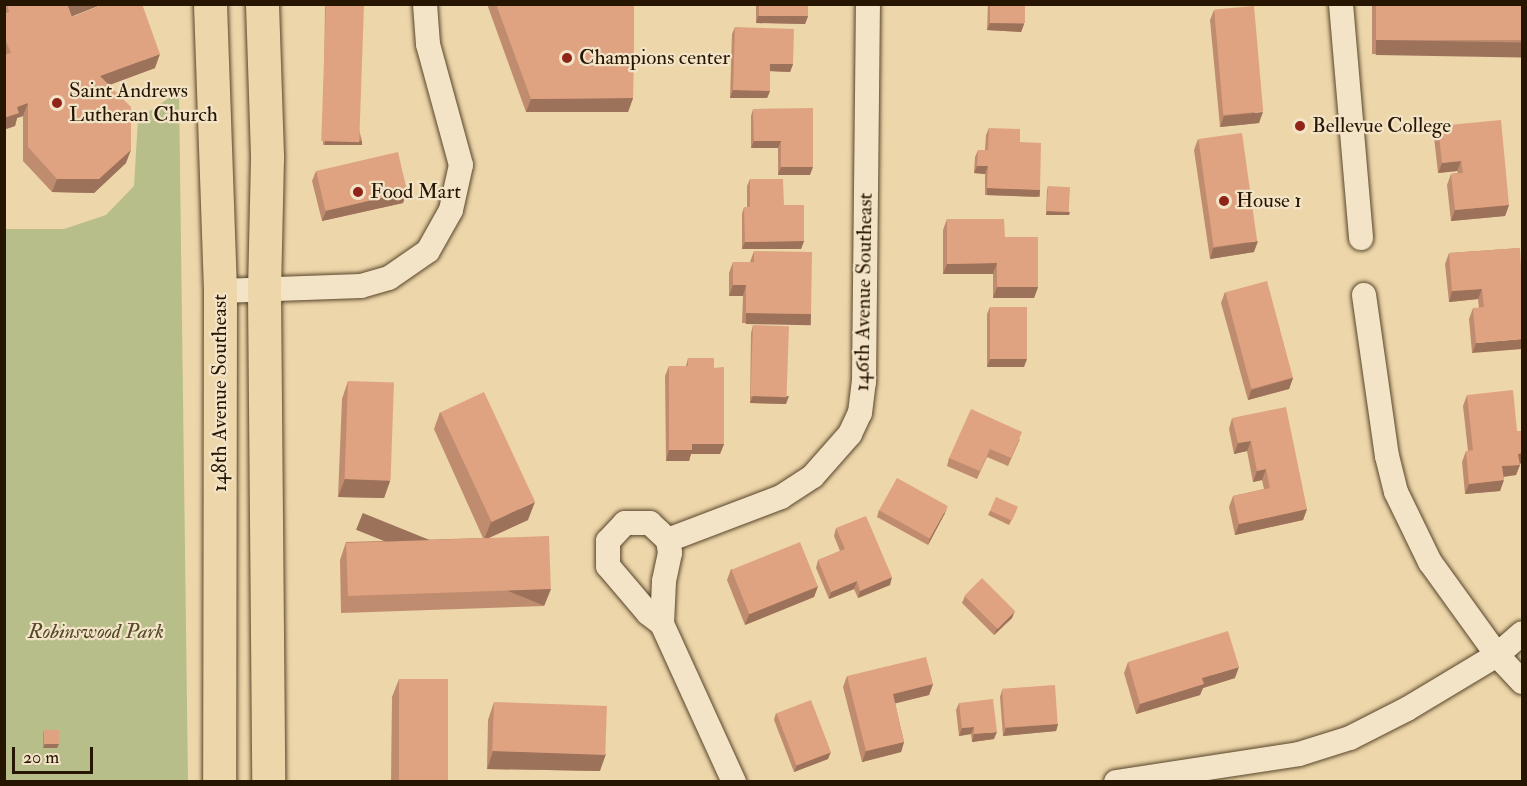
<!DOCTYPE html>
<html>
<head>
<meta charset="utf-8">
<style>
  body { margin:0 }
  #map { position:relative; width:1527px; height:786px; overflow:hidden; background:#edd6aa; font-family:"IM FELL Double Pica",serif }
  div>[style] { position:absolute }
  .green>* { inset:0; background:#b7be8a }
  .roads { filter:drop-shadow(0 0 2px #58452a) drop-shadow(0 0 2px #58452a) }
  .street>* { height:24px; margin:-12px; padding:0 12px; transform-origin:12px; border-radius:12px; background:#f3e4c8 }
  .primary>* { height:33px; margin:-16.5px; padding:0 16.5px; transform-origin:16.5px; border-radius:16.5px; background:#edd6aa }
  .wall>* { inset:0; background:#c08c6f; transform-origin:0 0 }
  .shaded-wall>* { inset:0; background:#9c725a; transform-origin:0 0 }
  .building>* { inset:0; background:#dfa381; transform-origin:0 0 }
  .dots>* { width:16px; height:16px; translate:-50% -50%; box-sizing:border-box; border:3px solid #f3e4c8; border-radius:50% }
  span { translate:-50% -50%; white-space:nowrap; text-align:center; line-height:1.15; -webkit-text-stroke:4.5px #f3e4c8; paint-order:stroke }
  .poi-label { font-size:21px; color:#261500 }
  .left { translate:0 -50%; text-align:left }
  .street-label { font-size:21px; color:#261500 }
  .park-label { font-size:21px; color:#524829; font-style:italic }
  .frame { position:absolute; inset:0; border:6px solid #261500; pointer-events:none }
  .scale { position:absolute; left:12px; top:747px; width:81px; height:27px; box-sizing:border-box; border:3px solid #261500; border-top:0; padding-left:8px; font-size:18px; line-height:21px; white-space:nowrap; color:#261500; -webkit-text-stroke:4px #f3e4c8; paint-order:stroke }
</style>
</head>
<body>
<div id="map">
  <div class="green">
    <div style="clip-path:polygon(179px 91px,188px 781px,5px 782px,5px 229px,64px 229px,106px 215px,134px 186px,138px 119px)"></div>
  </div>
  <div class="roads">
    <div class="street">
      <div style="left:1341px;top:4px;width:235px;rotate:85.1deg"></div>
      <div style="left:220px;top:291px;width:141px;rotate:-2deg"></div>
      <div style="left:361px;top:286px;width:29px;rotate:-16deg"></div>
      <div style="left:389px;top:278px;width:47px;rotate:-34.7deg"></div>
      <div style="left:428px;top:251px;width:47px;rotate:-60.7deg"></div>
      <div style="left:451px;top:210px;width:46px;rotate:-77.5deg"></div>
      <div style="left:461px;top:165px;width:125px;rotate:-105.3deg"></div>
      <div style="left:428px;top:44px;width:40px;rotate:-94.3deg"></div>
      <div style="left:1364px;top:295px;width:163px;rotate:81.9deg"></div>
      <div style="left:1387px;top:456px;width:37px;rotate:76deg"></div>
      <div style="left:1396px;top:492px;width:78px;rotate:64.1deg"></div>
      <div style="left:1430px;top:562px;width:115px;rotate:54.2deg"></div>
      <div style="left:1497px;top:655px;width:37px;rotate:47deg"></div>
      <div style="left:668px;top:540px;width:121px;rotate:-20.8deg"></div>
      <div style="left:781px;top:497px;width:38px;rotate:-33deg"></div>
      <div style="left:813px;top:476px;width:56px;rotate:-48.6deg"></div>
      <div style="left:850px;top:434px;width:23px;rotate:-65deg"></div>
      <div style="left:860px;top:413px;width:31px;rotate:-83deg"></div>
      <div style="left:864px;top:382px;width:378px;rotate:-89.4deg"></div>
      <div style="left:662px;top:624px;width:43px;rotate:-87.3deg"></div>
      <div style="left:664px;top:581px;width:29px;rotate:-78deg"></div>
      <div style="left:670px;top:553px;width:13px;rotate:-99deg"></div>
      <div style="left:668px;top:540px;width:25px;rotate:-137deg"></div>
      <div style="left:650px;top:523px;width:25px;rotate:180deg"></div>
      <div style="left:625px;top:523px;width:25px;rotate:133deg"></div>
      <div style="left:608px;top:541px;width:25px;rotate:90deg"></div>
      <div style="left:608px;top:566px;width:62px;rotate:49.6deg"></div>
      <div style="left:648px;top:613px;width:18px;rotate:38deg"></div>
      <div style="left:662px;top:624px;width:174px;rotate:65.5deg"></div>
      <div style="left:1116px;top:782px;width:185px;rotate:-8.7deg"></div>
      <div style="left:1299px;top:754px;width:53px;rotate:-17.4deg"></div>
      <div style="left:1350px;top:738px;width:64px;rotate:-27deg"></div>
      <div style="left:1407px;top:709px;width:105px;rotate:-31deg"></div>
      <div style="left:1497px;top:655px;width:33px;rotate:-41deg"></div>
    </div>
    <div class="primary">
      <div style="left:210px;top:4px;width:287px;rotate:88deg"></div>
      <div style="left:220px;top:291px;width:491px;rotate:90.1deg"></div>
      <div style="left:262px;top:4px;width:154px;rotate:88.1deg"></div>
      <div style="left:267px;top:158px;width:132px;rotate:91.3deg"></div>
      <div style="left:264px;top:290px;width:492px;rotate:89.5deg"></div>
    </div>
  </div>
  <div class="wall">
    <div style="clip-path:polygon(4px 4px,103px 4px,72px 16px,155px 68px,109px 85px,126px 163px,94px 193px,52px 192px,23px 161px,23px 116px,17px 118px,15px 126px,6px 129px,4px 134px)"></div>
    <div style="clip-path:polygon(326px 4px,362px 141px,361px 145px,323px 145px,325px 8px)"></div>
    <div style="clip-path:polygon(487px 4px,634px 4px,633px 98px,628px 112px,526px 112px)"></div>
    <div style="clip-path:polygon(756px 4px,808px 4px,808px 16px,805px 24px,756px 23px)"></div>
    <div style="clip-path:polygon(988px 4px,1025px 4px,1024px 24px,1021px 32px,987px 30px)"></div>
    <div style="left:1372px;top:4px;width:150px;height:50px"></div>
    <div style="clip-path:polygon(1214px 10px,1259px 123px,1220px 127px,1210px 20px)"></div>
    <div style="clip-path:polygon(735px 27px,793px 64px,790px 72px,770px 71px,770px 91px,767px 98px,730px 98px,732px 34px)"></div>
    <div style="clip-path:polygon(753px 109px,810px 175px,778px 175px,778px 148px,751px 148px,751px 116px)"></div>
    <div style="clip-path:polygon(1438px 126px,1509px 205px,1505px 216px,1451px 221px,1447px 185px,1451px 174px,1458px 173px,1457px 171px,1438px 173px,1434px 137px)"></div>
    <div style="clip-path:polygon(989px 128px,1020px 142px,1040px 190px,1037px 197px,985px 195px,985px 174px,974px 173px,975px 157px,978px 150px,985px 150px,986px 135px)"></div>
    <div style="clip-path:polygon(1198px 139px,1254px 252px,1210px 259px,1194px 150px)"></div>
    <div style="clip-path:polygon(316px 171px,403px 203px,322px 221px,312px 181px)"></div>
    <div style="clip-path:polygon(750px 179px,784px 205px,804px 241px,801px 249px,742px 249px,742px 214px,744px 207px,747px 207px,747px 186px)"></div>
    <div style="clip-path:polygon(1048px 186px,1069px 215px,1046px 215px,1047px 190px)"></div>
    <div style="clip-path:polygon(947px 219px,1005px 237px,1038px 287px,1034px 298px,993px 298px,993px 274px,943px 274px,943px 230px)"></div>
    <div style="clip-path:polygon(1520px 248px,1472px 353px,1469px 319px,1473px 308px,1479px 308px,1478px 299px,1449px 302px,1445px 264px,1449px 253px)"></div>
    <div style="clip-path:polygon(754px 251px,811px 314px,807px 324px,742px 323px,743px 296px,729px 296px,729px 273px,733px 262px,750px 262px)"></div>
    <div style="clip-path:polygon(1225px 292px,1293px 378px,1289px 389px,1248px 400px,1221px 303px)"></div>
    <div style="clip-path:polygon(990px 307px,1024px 367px,987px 367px,987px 314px)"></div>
    <div style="clip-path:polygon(753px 325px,786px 404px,750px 403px,751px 333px)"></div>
    <div style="clip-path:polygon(688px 358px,714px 368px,724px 444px,720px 454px,691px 454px,689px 461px,666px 461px,665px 376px,669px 366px,686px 366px)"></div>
    <div style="clip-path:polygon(348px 381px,390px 481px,384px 498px,338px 497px,342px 399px)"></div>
    <div style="clip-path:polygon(1467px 395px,1517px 431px,1522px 431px,1522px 463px,1520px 464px,1516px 475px,1504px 477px,1500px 491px,1465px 494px,1462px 462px,1466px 451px,1468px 451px,1463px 406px)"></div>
    <div style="clip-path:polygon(440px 412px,528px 520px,489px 538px,544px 606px,341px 613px,340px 560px,346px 542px,483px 538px,434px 429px)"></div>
    <div style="clip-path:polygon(1232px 418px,1307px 509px,1303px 520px,1235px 535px,1229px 507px,1233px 496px,1264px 489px,1262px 480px,1253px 482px,1247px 451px,1234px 454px,1229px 429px)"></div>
    <div style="clip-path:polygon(1020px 439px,1008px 466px,987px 457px,977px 479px,947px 466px,949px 458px)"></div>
    <div style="clip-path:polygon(879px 510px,945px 513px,928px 545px,877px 517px)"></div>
    <div style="clip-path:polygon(990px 511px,1016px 511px,1009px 525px,988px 515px)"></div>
    <div style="clip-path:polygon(836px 528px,890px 585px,858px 598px,854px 589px,829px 599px,816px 568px,818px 560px,840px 551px,834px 536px)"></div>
    <div style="clip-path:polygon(731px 569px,818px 586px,814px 597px,745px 625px,727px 580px)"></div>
    <div style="clip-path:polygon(965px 596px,1012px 618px,994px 635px,962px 603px)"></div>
    <div style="clip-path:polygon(1128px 662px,1235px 678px,1203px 688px,1200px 695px,1136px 714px,1124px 673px)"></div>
    <div style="clip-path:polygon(847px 676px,933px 684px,929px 695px,895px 703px,904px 742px,901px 752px,862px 762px,843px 687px)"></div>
    <div style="clip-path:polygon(399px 679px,447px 782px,391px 782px,392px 697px)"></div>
    <div style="clip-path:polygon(1002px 690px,1058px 724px,1056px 731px,1003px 736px,1000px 697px)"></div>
    <div style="clip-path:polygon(494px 702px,600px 771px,487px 769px,488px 720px)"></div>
    <div style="clip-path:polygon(959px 703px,994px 739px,972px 742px,971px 734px,959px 736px,956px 710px)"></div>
    <div style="clip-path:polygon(776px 713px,828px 759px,794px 772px,774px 720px)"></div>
    <div style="clip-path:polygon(44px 730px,59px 744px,57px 748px,43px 748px,43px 734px)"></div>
  </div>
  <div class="shaded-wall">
    <div style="clip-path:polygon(72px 4px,103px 4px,63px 20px,68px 6px)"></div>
    <div style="clip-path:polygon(758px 16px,808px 16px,805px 24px,756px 23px)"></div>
    <div style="clip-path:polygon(990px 23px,1024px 24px,1021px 32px,987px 30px)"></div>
    <div style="left:1376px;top:40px;width:146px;height:15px;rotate:1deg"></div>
    <div style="clip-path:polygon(160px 54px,155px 68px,96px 90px,100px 76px)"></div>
    <div style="clip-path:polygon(770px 64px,793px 64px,790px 72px,768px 71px)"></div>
    <div style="clip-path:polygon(733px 90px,770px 91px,767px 98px,730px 98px)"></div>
    <div style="clip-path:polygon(633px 98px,628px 112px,526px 112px,531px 99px)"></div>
    <div style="clip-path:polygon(28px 103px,23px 116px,17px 118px,15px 126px,6px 129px,4px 134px,4px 118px,17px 107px)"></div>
    <div style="clip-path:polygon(1263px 112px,1259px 123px,1220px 127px,1224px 116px)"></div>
    <div style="left:325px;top:141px;width:37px;height:4px"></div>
    <div style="clip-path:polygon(754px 141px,781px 141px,778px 148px,751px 148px)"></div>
    <div style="clip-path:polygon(131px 150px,126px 163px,94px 193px,52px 192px,57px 179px)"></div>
    <div style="clip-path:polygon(1461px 161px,1457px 171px,1438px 173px,1442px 163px)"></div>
    <div style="clip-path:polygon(977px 166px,988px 166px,985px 174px,974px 173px)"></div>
    <div style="clip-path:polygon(781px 167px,813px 167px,810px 175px,778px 175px)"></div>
    <div style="left:987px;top:188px;width:53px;height:7px;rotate:2deg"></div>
    <div style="clip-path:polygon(407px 192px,403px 203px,322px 221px,326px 211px)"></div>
    <div style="clip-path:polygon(1509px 205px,1505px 216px,1451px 221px,1455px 210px)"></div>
    <div style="clip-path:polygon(1047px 211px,1070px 212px,1069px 215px,1046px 215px)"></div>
    <div style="clip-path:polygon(804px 241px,801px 249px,742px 249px,745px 242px)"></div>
    <div style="clip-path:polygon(1258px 241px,1254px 252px,1210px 259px,1213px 248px)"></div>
    <div style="clip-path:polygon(997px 263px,993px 274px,943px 274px,947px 264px)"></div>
    <div style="clip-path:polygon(733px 285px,746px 285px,743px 296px,729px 296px)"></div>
    <div style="clip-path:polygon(997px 287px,1038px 287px,1034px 298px,993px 298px)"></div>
    <div style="clip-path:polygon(1482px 289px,1478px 299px,1449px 302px,1452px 291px)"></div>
    <div style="left:746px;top:313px;width:65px;height:11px;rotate:1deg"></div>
    <div style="clip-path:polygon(1522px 339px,1522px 349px,1472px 353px,1476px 343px)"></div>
    <div style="clip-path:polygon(990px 359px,1027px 359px,1024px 367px,987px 367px)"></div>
    <div style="clip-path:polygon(1293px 378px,1289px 389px,1248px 400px,1251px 390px)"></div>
    <div style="clip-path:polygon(753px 396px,789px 396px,786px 404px,750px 403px)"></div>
    <div style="clip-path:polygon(1251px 441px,1247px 451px,1234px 454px,1238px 443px)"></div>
    <div style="clip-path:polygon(692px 444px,724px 444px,720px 454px,691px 454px,689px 461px,666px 461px,669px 450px)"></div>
    <div style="clip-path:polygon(1522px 453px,1522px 463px,1514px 464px,1518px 454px)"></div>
    <div style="clip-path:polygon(1520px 465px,1516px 475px,1499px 477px,1502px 466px)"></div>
    <div style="clip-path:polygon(1266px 469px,1262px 480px,1253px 482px,1257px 471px)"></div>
    <div style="clip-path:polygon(345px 479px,390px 481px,384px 498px,338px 497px)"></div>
    <div style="clip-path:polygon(1504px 480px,1500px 491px,1465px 494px,1469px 484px)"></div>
    <div style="clip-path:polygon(535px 502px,528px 520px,484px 540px,491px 522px)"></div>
    <div style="clip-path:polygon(948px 506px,945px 513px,928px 545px,930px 538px)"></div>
    <div style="clip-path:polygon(1307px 509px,1303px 520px,1235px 535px,1239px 524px)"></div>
    <div style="clip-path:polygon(892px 577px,890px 585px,858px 598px,860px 591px)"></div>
    <div style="clip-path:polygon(857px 581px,854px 589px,829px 599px,831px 592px)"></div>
    <div style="clip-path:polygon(818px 586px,814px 597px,745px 625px,749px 614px)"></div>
    <div style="left:551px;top:589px;width:18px;height:203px;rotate:112deg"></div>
    <div style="clip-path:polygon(1015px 611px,1012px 618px,994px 635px,997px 628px)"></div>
    <div style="clip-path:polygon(1239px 667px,1235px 678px,1203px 688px,1200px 695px,1136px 714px,1140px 704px,1202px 678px)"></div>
    <div style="clip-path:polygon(933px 684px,929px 695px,889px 705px,893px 694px)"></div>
    <div style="clip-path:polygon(1058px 724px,1056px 731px,1003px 736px,1006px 728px)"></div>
    <div style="clip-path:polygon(974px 727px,971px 734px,959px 736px,962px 728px)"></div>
    <div style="clip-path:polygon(997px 732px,994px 739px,972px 742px,974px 734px)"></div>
    <div style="clip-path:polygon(904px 742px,901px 752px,862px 762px,866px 751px)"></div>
    <div style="clip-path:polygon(45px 744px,59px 744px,57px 748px,43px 748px)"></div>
    <div style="clip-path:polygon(493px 751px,606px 754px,600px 771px,487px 769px)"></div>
    <div style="clip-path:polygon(831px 752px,828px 759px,794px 772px,797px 765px)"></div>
  </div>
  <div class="building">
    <div style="clip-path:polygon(7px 4px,72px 4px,68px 6px,72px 17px,104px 4px,142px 4px,160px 54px,100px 76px,131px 107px,131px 150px,99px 179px,57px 179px,28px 147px,28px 103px,17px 107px,19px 113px,4px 118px,4px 55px,11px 53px,4px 37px,4px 14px,9px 12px)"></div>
    <div style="left:326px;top:4px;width:38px;height:137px;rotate:2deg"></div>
    <div style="clip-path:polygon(496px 4px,634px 4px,633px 98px,531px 99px)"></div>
    <div style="left:759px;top:4px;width:49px;height:12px"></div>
    <div style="left:990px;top:4px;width:35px;height:19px"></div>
    <div style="left:1376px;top:4px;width:146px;height:36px"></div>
    <div style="left:1254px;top:6px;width:106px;height:40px;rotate:85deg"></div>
    <div style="clip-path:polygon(735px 27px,794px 29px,793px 64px,770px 64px,770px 91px,733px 90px)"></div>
    <div style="clip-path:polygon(813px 108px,813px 167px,781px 167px,781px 141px,754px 141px,753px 109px)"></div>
    <div style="clip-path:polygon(1501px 120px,1509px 205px,1455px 210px,1451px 174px,1463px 173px,1461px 161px,1442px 163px,1438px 126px)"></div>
    <div style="clip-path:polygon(989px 128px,1020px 129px,1020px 142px,1041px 143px,1040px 190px,987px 188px,988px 166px,977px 166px,978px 150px,988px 150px)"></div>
    <div style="left:1242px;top:133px;width:109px;height:44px;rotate:82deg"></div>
    <div style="left:398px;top:152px;width:41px;height:84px;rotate:77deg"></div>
    <div style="clip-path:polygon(750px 179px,783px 179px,784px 205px,804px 205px,804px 241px,745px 242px,744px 207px,750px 207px)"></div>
    <div style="left:1048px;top:186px;width:22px;height:25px;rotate:3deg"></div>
    <div style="clip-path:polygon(947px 219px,1004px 219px,1005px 237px,1038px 237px,1038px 287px,997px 287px,997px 263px,947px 264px)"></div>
    <div style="clip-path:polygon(1520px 248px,1522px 285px,1522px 339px,1476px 343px,1473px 308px,1484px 307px,1482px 289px,1452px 291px,1449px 253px)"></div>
    <div style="clip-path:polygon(754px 251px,812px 252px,811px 314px,746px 313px,746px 285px,733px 285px,733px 262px,754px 262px)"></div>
    <div style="left:1267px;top:281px;width:100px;height:43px;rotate:75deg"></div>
    <div style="left:990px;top:307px;width:37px;height:52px"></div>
    <div style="left:753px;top:325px;width:36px;height:71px;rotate:2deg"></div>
    <div style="clip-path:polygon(688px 358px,714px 358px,714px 368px,724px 367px,724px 444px,692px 444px,692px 450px,669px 450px,669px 366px,688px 366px)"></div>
    <div style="left:348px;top:381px;width:46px;height:98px;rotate:2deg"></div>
    <div style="clip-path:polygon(1513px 390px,1517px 431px,1522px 431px,1522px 453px,1518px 454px,1520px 465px,1502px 466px,1504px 480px,1469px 484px,1466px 451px,1473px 450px,1467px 395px)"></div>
    <div style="left:484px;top:392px;width:121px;height:48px;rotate:65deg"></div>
    <div style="clip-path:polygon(1286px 407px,1307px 509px,1239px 524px,1233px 496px,1270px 488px,1266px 469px,1257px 471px,1251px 441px,1238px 443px,1232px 418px)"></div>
    <div style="clip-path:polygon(971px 409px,1022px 432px,1011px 458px,990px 449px,980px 471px,949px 458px)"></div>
    <div style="left:897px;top:478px;width:58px;height:37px;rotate:29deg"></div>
    <div style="left:996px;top:497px;width:24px;height:15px;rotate:24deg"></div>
    <div style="clip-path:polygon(866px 516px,892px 577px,860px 591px,857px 581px,831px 592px,818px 560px,845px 549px,836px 528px)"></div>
    <div style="left:549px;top:536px;width:53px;height:203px;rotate:88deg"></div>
    <div style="left:800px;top:542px;width:48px;height:74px;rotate:68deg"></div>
    <div style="left:982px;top:578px;width:47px;height:25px;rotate:45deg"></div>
    <div style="clip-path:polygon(1228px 631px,1239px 667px,1202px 678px,1204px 684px,1140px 704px,1128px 662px)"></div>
    <div style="clip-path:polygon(926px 657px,933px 684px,893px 694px,904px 742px,866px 751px,847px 676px)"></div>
    <div style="left:399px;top:679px;width:49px;height:103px"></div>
    <div style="left:1055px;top:685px;width:39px;height:53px;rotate:86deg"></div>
    <div style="clip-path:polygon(993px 699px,997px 732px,974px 734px,974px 727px,962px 728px,959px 703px)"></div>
    <div style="left:811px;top:700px;width:56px;height:37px;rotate:69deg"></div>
    <div style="left:494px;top:702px;width:113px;height:49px;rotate:2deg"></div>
    <div style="left:44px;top:730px;width:15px;height:14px"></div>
  </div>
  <div class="dots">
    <div style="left:567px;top:58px;background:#8f2418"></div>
    <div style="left:57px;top:103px;background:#8f2418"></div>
    <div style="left:1300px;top:126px;background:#8f2418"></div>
    <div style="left:358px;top:192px;background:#8f2418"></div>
    <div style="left:1224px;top:201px;background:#8f2418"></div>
  </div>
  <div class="poi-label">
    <span class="left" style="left:579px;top:58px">Champions center</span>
    <span class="left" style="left:69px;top:103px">Saint Andrews<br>Lutheran Church</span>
    <span class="left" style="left:1312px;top:126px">Bellevue College</span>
    <span class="left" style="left:370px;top:192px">Food Mart</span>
    <span class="left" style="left:1236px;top:201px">House 1</span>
  </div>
  <div class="street-label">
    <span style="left:864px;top:292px;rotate:-89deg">146th Avenue Southeast</span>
    <span style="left:220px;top:393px;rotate:-90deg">148th Avenue Southeast</span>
  </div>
  <div class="park-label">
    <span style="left:96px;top:632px">Robinswood Park</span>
  </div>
  <div class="frame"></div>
  <div class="scale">20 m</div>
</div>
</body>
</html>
